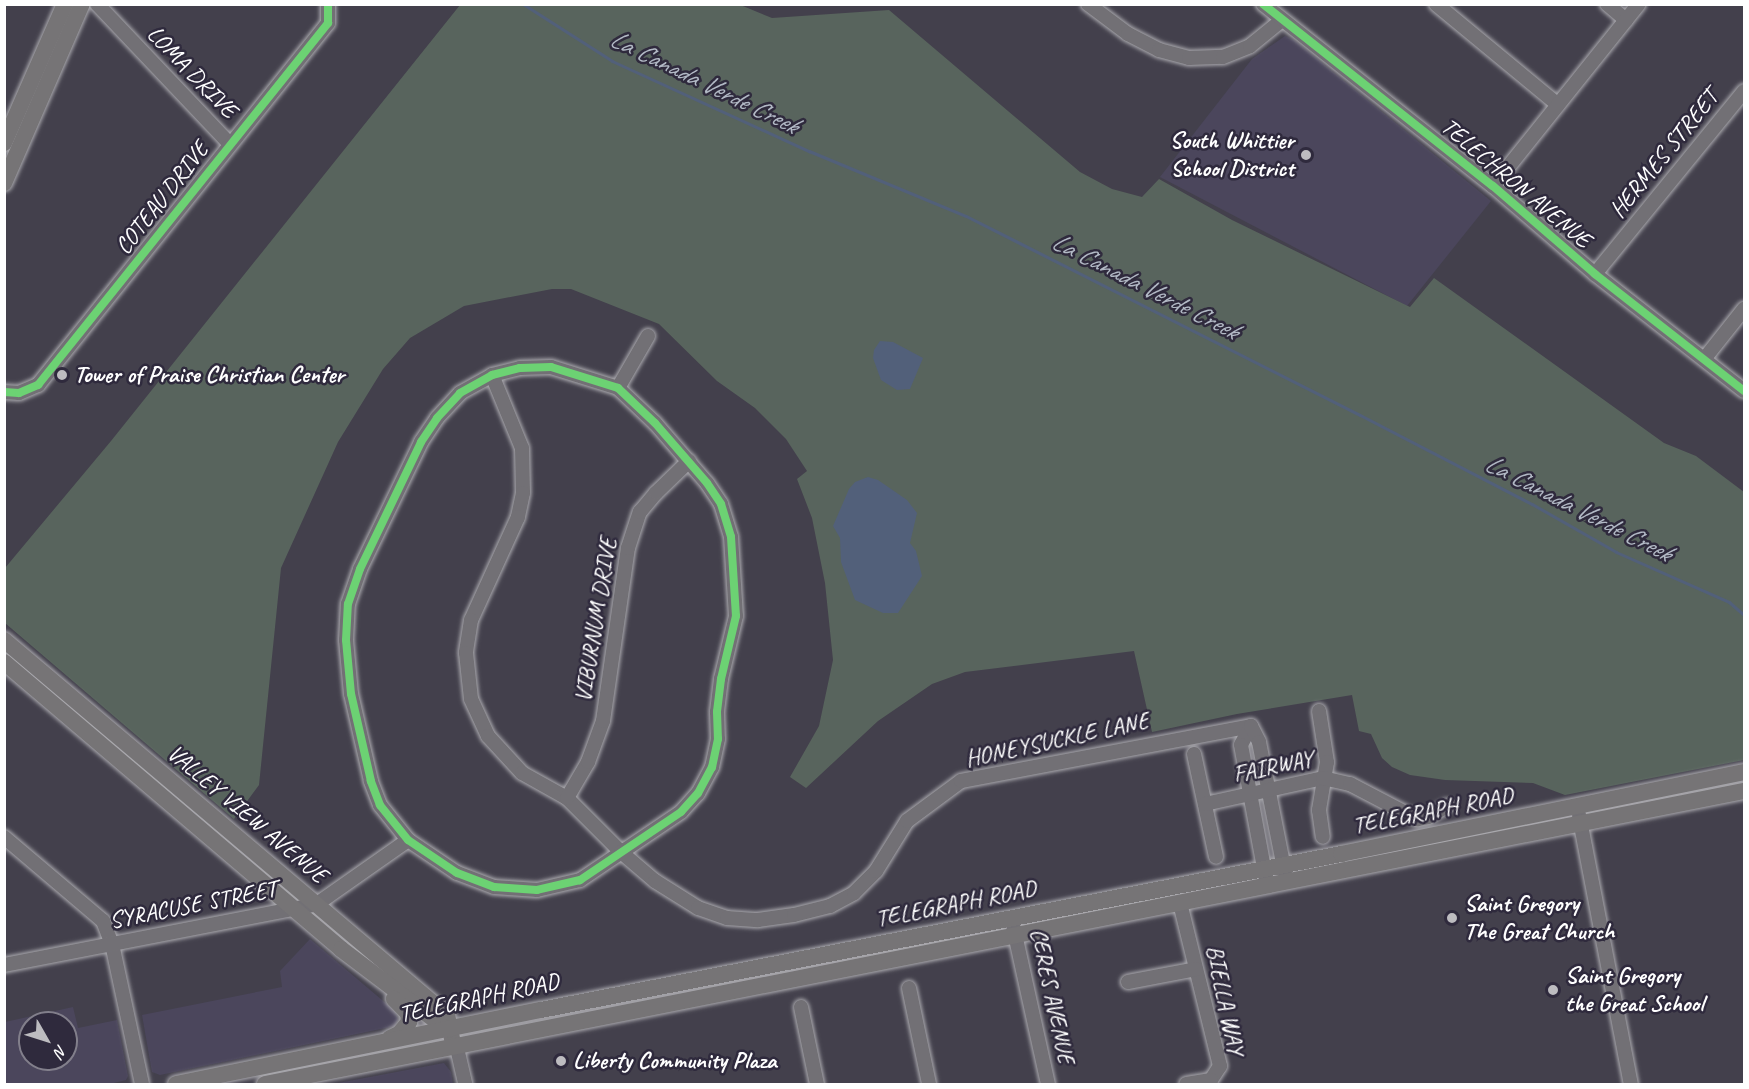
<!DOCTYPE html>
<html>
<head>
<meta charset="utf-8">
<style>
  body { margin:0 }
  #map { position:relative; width:1749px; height:1089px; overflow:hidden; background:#43404c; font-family:Caveat,sans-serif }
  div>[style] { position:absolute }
  .built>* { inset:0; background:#4b465c }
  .green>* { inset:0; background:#58645d }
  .water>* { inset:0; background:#52607a }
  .stream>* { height:3px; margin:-1.5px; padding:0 1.5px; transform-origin:1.5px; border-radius:1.5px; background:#52607a }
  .roads { filter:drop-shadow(0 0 2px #aaa9ae) drop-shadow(0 0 2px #aaa9ae) }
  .minor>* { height:14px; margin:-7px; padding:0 7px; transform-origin:7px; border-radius:7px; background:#727075 }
  .major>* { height:16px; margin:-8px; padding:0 8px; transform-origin:8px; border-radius:8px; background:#767476 }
  .cycleway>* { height:8px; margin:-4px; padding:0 4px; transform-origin:4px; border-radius:4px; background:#6cd273 }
  .dots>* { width:16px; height:16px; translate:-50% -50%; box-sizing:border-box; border:3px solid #2f2a3d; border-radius:50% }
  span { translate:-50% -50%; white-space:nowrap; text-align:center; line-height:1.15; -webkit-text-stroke:5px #2f2a3d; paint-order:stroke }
  .street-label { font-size:24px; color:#fff }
  .poi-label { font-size:24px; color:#fff; font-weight:700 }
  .right { translate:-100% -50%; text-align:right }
  .left { translate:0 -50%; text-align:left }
  .water-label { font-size:26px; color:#b2b9c5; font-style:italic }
  .frame { position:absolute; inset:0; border:6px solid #fff; pointer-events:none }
  .north { position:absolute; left:18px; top:1011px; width:60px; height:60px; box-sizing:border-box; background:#2f2a3d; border:2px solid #827f8b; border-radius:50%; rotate:129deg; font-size:16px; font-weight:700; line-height:24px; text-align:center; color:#fff }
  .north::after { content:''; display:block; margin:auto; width:21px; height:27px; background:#bdbcc0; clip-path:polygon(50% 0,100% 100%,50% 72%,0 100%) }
</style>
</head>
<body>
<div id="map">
  <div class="built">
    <div style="clip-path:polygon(1285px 36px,1294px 40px,1491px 201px,1407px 306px,1160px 177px,1252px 59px)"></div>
    <div style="clip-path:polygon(310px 939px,395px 1011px,398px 1019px,395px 1026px,160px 1075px,152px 1072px,142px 1015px,282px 987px,280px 971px)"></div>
    <div style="clip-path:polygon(evenodd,73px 1007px,78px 1028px,117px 1020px,128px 1076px,126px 1080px,110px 1084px,5px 1084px,5px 1022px,73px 1007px,30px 1023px,66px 1023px,66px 1059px,30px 1059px,30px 1023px)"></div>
    <div style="clip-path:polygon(444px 1063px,451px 1072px,453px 1084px,333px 1084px)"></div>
  </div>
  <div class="green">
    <div style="clip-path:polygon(738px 4px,772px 18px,889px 10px,1080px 172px,1112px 189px,1142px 197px,1159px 179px,1232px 220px,1410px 307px,1434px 278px,1664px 443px,1696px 456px,1744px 492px,1744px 760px,1565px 795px,1533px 783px,1445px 780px,1410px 775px,1392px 767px,1382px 758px,1371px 734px,1359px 731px,1352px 695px,1237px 714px,1152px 732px,1134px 651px,965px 672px,932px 684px,878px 721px,806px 788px,790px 777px,819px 726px,833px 660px,825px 583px,812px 518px,797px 479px,807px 471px,786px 439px,755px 408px,717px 381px,659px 324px,571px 289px,552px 289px,464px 306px,410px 338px,383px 369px,338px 442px,281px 568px,259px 785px,234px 819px,5px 623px,5px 568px,111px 441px,460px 5px)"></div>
  </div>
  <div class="water">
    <div style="clip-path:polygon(880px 341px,893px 342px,923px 358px,910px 389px,897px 390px,881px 380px,873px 358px,874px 350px)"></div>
    <div style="clip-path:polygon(868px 477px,878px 480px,907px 500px,917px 513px,910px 543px,916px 551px,922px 576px,898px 613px,883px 613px,855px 600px,841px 562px,840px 538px,833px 526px,849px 489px,855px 482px)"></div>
  </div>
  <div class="stream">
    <div style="left:523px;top:4px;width:106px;rotate:32.6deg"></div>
    <div style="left:612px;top:61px;width:217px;rotate:24.6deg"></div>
    <div style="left:809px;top:151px;width:170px;rotate:22.5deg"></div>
    <div style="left:966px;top:216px;width:441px;rotate:26.8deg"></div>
    <div style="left:1360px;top:415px;width:194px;rotate:27.4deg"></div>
    <div style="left:1532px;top:504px;width:97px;rotate:29.7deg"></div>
    <div style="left:1616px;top:552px;width:124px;rotate:23.9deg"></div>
    <div style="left:1729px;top:602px;width:20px;rotate:41deg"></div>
  </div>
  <div class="roads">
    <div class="minor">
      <div style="left:97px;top:4px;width:193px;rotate:46.5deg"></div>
      <div style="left:1088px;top:4px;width:50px;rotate:36.9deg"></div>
      <div style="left:1128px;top:34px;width:35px;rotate:27deg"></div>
      <div style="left:1159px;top:50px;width:31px;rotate:15deg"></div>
      <div style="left:1189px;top:58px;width:34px;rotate:-2deg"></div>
      <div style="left:1223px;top:57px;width:29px;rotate:-22deg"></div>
      <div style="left:1250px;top:46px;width:41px;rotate:-39.1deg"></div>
      <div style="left:1263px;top:4px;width:293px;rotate:38.4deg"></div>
      <div style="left:1493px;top:186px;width:135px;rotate:40.8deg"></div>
      <div style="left:1595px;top:274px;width:189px;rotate:38.1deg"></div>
      <div style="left:1436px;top:4px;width:158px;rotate:39.6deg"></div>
      <div style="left:1607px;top:4px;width:25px;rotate:40deg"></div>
      <div style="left:1493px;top:186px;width:233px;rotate:-51.3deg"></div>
      <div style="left:1595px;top:274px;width:236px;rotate:-50.8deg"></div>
      <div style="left:1705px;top:358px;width:63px;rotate:-51.5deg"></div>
      <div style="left:551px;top:367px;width:70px;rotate:17.4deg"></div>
      <div style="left:618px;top:388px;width:51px;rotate:43.4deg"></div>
      <div style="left:655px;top:423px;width:79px;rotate:49.1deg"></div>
      <div style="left:707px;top:483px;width:25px;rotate:56deg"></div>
      <div style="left:721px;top:504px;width:34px;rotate:73deg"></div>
      <div style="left:731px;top:537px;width:79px;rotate:86.4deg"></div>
      <div style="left:736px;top:616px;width:65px;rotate:103.4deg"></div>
      <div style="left:721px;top:679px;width:33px;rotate:97deg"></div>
      <div style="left:717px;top:712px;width:27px;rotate:88deg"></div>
      <div style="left:718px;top:739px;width:29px;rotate:102deg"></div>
      <div style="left:712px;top:767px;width:30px;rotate:118deg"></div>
      <div style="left:698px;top:793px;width:25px;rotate:132deg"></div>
      <div style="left:681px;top:812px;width:122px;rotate:146deg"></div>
      <div style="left:580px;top:880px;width:44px;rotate:166.9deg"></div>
      <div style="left:537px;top:890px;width:43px;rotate:-176deg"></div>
      <div style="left:494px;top:887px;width:40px;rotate:-159deg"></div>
      <div style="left:457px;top:873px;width:59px;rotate:-146deg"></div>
      <div style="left:408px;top:840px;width:45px;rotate:-128.7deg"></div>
      <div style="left:380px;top:805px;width:26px;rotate:-111deg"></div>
      <div style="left:371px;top:781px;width:89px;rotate:-102.9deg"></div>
      <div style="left:351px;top:694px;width:54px;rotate:-95.3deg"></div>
      <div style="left:346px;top:640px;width:36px;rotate:-87deg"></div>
      <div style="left:348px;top:604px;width:37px;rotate:-71deg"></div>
      <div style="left:360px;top:569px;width:141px;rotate:-64.3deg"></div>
      <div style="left:421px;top:442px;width:29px;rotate:-56deg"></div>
      <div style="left:437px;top:418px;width:34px;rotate:-47deg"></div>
      <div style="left:460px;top:393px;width:37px;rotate:-29deg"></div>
      <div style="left:492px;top:375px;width:29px;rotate:-14deg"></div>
      <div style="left:520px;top:368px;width:31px;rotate:-2deg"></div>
      <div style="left:492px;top:375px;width:79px;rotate:67.7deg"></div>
      <div style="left:522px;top:448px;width:45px;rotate:88.7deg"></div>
      <div style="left:523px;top:493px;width:25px;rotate:102deg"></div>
      <div style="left:518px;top:517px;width:113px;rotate:114.5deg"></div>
      <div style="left:471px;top:620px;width:33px;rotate:99deg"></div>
      <div style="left:466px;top:653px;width:46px;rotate:83.8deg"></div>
      <div style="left:471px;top:699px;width:41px;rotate:65.3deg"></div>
      <div style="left:488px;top:736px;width:50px;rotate:47.4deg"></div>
      <div style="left:522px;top:773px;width:51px;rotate:29.1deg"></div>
      <div style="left:567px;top:798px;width:76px;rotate:45deg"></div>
      <div style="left:621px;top:852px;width:45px;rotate:40.5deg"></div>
      <div style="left:655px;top:881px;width:51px;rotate:32.1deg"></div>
      <div style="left:698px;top:908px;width:31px;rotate:19deg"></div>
      <div style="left:727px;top:918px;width:31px;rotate:4deg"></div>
      <div style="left:758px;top:920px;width:36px;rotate:-8deg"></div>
      <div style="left:794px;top:915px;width:37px;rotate:-14deg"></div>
      <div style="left:830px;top:906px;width:27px;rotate:-28deg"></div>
      <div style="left:854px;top:893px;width:31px;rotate:-45deg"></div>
      <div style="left:876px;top:871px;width:59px;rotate:-58.2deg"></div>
      <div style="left:907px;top:821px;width:67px;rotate:-36.5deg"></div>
      <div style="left:961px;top:781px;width:295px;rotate:-10.7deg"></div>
      <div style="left:618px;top:388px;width:60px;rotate:-60deg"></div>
      <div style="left:4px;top:392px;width:15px;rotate:4deg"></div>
      <div style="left:19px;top:393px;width:21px;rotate:-23deg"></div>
      <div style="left:38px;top:385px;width:464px;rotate:-51.3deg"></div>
      <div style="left:328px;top:23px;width:19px;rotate:-90deg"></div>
      <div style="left:1319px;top:711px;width:52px;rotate:81.1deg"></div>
      <div style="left:1327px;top:762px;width:49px;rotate:99.5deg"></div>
      <div style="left:1319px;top:810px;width:27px;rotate:82deg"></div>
      <div style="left:1251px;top:726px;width:21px;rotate:118deg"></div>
      <div style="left:1241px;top:745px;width:136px;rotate:79.4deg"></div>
      <div style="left:1251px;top:726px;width:18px;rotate:63deg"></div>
      <div style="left:1259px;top:742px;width:134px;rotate:78.8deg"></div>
      <div style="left:1194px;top:754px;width:105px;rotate:77.9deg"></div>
      <div style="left:567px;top:798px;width:42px;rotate:-59.7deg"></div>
      <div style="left:588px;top:762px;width:44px;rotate:-69.9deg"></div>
      <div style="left:603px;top:721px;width:175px;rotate:-81.8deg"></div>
      <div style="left:628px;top:548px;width:38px;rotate:-72deg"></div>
      <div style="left:640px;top:512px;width:25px;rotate:-50deg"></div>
      <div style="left:656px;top:493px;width:46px;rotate:-44.1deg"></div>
      <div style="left:1205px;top:804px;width:121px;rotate:-12.4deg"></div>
      <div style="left:1323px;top:778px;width:28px;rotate:13deg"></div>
      <div style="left:1350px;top:784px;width:76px;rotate:27.6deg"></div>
      <div style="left:1417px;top:819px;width:11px;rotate:-10deg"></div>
      <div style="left:1428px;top:817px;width:22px;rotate:-30deg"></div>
      <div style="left:1579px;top:815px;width:274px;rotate:79.1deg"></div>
      <div style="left:4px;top:837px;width:130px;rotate:40.3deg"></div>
      <div style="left:103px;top:921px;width:25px;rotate:69deg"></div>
      <div style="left:112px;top:944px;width:143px;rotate:77.9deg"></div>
      <div style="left:1180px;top:903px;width:168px;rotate:76.2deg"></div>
      <div style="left:1220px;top:1066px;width:17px;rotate:123deg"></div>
      <div style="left:1211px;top:1080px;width:25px;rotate:171deg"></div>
      <div style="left:1013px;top:925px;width:163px;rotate:77.6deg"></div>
      <div style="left:4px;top:965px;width:319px;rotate:-11deg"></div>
      <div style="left:317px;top:904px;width:111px;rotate:-35.1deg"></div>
      <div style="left:1128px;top:982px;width:69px;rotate:-10.8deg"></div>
      <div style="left:909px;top:988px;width:98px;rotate:78.2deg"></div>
      <div style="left:801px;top:1007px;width:79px;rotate:78.3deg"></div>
      <div style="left:457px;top:1048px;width:37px;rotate:77deg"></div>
    </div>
    <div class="major">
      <div style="left:4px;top:143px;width:152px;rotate:-66.3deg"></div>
      <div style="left:4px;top:183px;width:195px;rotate:-66.5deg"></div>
      <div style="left:4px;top:640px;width:580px;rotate:40.25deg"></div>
      <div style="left:447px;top:1015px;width:25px;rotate:78deg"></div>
      <div style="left:4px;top:662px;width:443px;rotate:40.4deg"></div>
      <div style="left:341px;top:949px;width:134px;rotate:37.1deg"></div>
      <div style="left:390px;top:1038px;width:10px;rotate:-24deg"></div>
      <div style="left:399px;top:1034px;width:16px;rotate:-50deg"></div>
      <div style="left:409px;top:1022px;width:9px;rotate:-96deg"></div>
      <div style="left:408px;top:1013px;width:20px;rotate:-135deg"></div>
      <div style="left:176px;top:1084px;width:372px;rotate:-11.5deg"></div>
      <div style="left:541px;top:1010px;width:815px;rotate:-11.03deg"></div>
      <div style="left:1341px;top:854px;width:411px;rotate:-11.5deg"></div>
      <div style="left:265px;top:1084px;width:1508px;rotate:-11.21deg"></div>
    </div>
  </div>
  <div class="cycleway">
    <div style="left:1263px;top:4px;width:293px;rotate:38.4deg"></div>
    <div style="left:1493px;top:186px;width:135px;rotate:40.8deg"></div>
    <div style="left:1595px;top:274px;width:189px;rotate:38.1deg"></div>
    <div style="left:551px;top:367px;width:70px;rotate:17.4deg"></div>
    <div style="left:618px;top:388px;width:51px;rotate:43.4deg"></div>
    <div style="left:655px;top:423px;width:79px;rotate:49.1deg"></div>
    <div style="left:707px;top:483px;width:25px;rotate:56deg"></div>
    <div style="left:721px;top:504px;width:34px;rotate:73deg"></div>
    <div style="left:731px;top:537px;width:79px;rotate:86.4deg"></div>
    <div style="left:736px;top:616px;width:65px;rotate:103.4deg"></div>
    <div style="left:721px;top:679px;width:33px;rotate:97deg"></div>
    <div style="left:717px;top:712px;width:27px;rotate:88deg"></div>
    <div style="left:718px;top:739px;width:29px;rotate:102deg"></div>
    <div style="left:712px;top:767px;width:30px;rotate:118deg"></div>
    <div style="left:698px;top:793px;width:25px;rotate:132deg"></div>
    <div style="left:681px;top:812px;width:122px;rotate:146deg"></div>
    <div style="left:580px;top:880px;width:44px;rotate:166.9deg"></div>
    <div style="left:537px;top:890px;width:43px;rotate:-176deg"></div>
    <div style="left:494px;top:887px;width:40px;rotate:-159deg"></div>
    <div style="left:457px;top:873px;width:59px;rotate:-146deg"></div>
    <div style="left:408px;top:840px;width:45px;rotate:-128.7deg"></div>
    <div style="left:380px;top:805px;width:26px;rotate:-111deg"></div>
    <div style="left:371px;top:781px;width:89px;rotate:-102.9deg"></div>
    <div style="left:351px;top:694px;width:54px;rotate:-95.3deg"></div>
    <div style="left:346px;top:640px;width:36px;rotate:-87deg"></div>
    <div style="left:348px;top:604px;width:37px;rotate:-71deg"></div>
    <div style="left:360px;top:569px;width:141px;rotate:-64.3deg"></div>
    <div style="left:421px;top:442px;width:29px;rotate:-56deg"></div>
    <div style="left:437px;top:418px;width:34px;rotate:-47deg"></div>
    <div style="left:460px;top:393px;width:37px;rotate:-29deg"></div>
    <div style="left:492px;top:375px;width:29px;rotate:-14deg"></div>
    <div style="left:520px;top:368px;width:31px;rotate:-2deg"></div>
    <div style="left:4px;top:392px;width:15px;rotate:4deg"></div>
    <div style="left:19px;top:393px;width:21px;rotate:-23deg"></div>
    <div style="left:38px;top:385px;width:464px;rotate:-51.3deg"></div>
    <div style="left:328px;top:23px;width:19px;rotate:-90deg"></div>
  </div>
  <div class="dots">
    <div style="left:1306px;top:155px;background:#bdbcc0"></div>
    <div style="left:62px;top:375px;background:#bdbcc0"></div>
    <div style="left:1452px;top:918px;background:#bdbcc0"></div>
    <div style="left:1553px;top:990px;background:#bdbcc0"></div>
    <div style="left:561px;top:1061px;background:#bdbcc0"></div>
  </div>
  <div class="street-label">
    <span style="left:192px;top:72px;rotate:46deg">LOMA DRIVE</span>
    <span style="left:1664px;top:154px;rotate:-51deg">HERMES STREET</span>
    <span style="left:1516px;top:183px;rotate:40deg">TELECHRON AVENUE</span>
    <span style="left:162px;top:198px;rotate:-52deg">COTEAU DRIVE</span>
    <span style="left:596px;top:620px;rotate:-81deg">VIBURNUM DRIVE</span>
    <span style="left:1057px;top:740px;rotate:-12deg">HONEYSUCKLE LANE</span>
    <span style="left:1273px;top:767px;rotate:-12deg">FAIRWAY</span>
    <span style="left:1433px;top:811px;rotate:-11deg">TELEGRAPH ROAD</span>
    <span style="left:247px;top:814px;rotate:40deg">VALLEY VIEW AVENUE</span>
    <span style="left:956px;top:904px;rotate:-11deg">TELEGRAPH ROAD</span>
    <span style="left:193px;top:905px;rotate:-11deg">SYRACUSE STREET</span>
    <span style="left:1052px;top:996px;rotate:78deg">CERES AVENUE</span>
    <span style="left:479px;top:998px;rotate:-12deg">TELEGRAPH ROAD</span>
    <span style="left:1225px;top:1000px;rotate:78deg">BIELLA WAY</span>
  </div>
  <div class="poi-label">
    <span class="right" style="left:1294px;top:155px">South Whittier<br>School District</span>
    <span class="left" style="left:74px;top:375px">Tower of Praise Christian Center</span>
    <span class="left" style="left:1464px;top:918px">Saint Gregory<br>The Great Church</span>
    <span class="left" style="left:1565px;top:990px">Saint Gregory<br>the Great School</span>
    <span class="left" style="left:573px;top:1061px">Liberty Community Plaza</span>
  </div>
  <div class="water-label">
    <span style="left:704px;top:82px;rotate:26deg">La Canada Verde Creek</span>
    <span style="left:1145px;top:286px;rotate:27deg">La Canada Verde Creek</span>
    <span style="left:1578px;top:508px;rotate:27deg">La Canada Verde Creek</span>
  </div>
  <div class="frame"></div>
  <div class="north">N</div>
</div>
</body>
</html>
